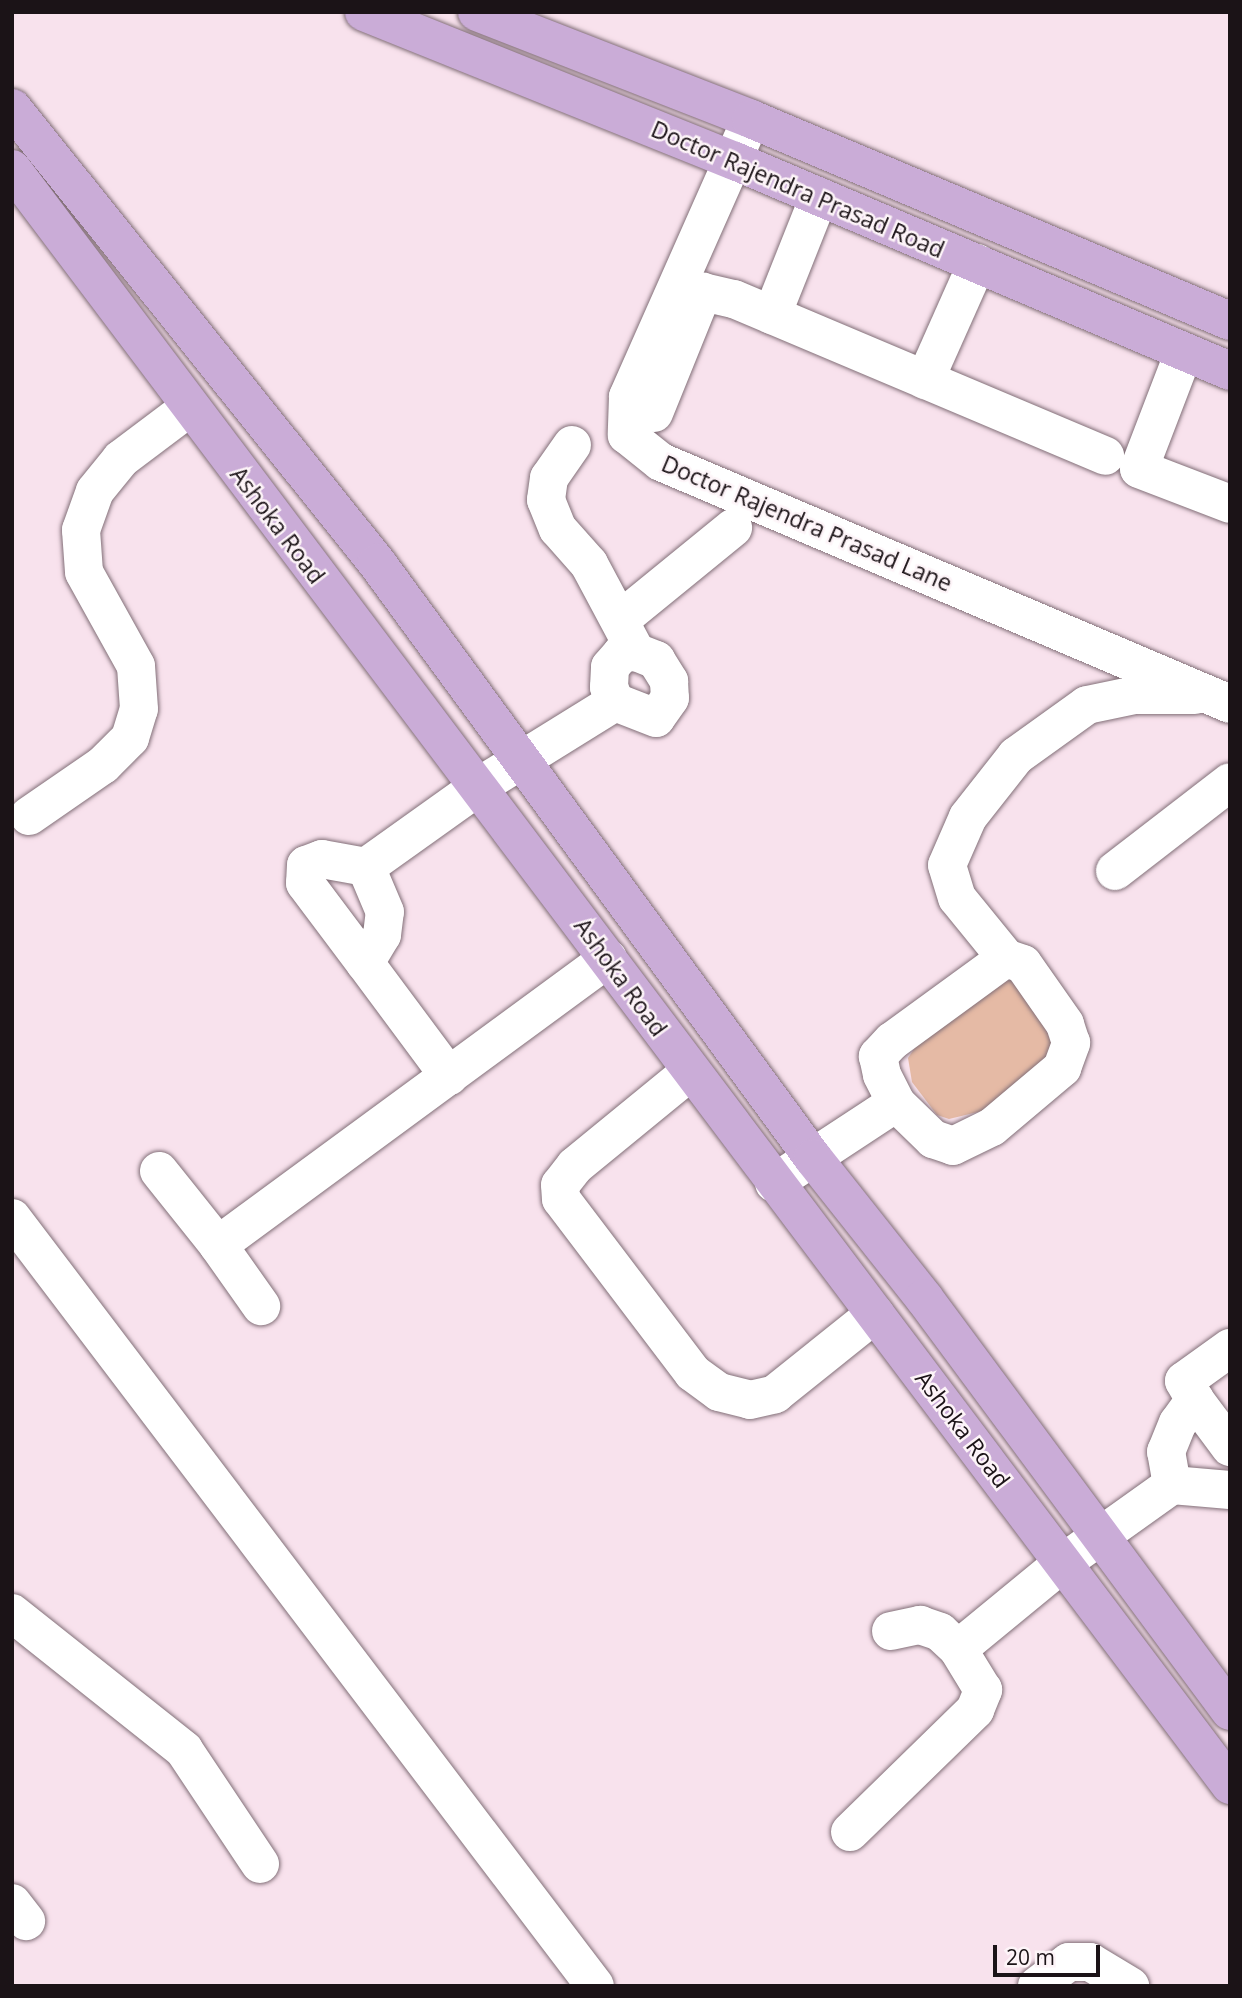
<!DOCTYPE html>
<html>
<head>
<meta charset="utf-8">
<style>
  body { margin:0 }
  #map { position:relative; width:1242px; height:1998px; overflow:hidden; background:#f8e2ed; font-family:"Open Sans",sans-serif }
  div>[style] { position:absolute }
  .green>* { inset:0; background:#e5baa5 }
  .roads { filter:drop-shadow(0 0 2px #826f78) drop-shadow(0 0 2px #826f78) }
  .minor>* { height:38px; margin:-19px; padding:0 19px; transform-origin:19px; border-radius:19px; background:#fff }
  .major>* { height:38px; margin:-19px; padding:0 19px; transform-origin:19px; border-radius:19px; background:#caacd7 }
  span { translate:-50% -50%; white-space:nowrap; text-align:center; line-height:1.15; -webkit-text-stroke:5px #fdf4f8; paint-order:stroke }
  .street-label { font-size:23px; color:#1b1317 }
  .frame { position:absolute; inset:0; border:14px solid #1b1317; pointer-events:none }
  .scale { position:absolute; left:993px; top:1945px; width:107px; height:32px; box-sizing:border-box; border:4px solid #1b1317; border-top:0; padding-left:9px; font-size:21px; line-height:24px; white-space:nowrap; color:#1b1317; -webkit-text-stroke:5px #fdf4f8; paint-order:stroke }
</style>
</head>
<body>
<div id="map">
  <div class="green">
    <div style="clip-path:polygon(1018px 979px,1055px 1008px,1050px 1066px,986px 1110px,949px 1119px,937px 1115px,912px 1082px,908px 1058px,931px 1024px,995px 982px)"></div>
  </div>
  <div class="roads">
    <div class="minor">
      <div style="left:751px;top:119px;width:304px;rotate:113.9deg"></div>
      <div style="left:628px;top:397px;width:38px;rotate:92deg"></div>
      <div style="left:627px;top:435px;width:43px;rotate:38.5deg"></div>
      <div style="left:661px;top:462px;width:618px;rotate:23.04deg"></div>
      <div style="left:772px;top:315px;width:127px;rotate:-68.3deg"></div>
      <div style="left:1184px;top:352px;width:125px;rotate:111deg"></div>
      <div style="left:1139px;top:469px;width:97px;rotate:21deg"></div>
      <div style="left:925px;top:380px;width:128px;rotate:-66deg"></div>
      <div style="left:654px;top:413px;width:131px;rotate:-68deg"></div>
      <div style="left:703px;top:292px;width:32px;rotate:13deg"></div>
      <div style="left:734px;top:299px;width:403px;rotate:22.9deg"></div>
      <div style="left:572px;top:445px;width:40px;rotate:124.9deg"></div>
      <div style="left:549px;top:478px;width:22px;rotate:98deg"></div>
      <div style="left:546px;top:500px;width:31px;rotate:68deg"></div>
      <div style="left:558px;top:529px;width:47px;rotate:48.5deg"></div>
      <div style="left:589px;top:564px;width:100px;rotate:61.9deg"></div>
      <div style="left:620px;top:620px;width:146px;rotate:-39.2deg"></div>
      <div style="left:636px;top:652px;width:22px;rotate:22deg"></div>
      <div style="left:656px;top:660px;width:25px;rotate:58deg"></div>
      <div style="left:669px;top:681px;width:17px;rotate:87deg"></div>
      <div style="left:670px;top:698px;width:24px;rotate:125deg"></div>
      <div style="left:656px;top:718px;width:44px;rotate:-158.7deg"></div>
      <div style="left:615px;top:702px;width:16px;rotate:-112deg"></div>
      <div style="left:609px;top:687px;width:20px;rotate:-87deg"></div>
      <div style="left:610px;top:667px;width:18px;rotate:-49deg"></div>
      <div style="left:622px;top:653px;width:14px;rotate:-4deg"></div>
      <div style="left:29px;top:816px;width:90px;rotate:-34.6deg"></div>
      <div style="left:103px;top:765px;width:38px;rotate:-45deg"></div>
      <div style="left:130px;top:738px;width:30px;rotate:-73deg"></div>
      <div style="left:139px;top:709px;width:43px;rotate:-94deg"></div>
      <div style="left:136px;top:666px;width:107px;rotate:-119deg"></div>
      <div style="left:84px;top:572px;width:42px;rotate:-94.1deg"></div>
      <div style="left:81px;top:530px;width:41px;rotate:-70.3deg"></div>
      <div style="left:95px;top:491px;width:41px;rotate:-50.9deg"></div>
      <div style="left:121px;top:459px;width:86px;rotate:-37deg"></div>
      <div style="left:366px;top:867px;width:138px;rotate:-35.5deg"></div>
      <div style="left:478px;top:787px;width:161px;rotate:-31.8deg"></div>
      <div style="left:1115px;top:871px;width:145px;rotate:-37.7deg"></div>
      <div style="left:1006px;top:958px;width:77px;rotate:-129.2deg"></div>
      <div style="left:957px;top:898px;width:34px;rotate:-107deg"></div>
      <div style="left:947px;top:865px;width:52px;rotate:-66.4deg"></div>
      <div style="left:968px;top:817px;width:78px;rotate:-51.8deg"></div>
      <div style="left:1016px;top:756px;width:87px;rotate:-35.7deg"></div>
      <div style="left:1087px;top:705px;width:49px;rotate:-11.8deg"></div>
      <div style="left:1135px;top:695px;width:60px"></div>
      <div style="left:365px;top:963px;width:33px;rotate:-59deg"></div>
      <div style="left:382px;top:935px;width:23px;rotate:-83deg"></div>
      <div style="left:385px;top:912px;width:49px;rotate:-112.9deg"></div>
      <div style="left:366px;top:867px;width:45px;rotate:-169.7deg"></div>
      <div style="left:322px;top:859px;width:17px;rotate:159deg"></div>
      <div style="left:306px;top:865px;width:18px;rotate:93deg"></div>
      <div style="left:305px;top:883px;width:100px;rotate:53.1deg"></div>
      <div style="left:365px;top:963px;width:141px;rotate:53.4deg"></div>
      <div style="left:691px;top:1071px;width:150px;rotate:140.7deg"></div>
      <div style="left:575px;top:1166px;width:24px;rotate:128deg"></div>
      <div style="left:560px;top:1185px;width:14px;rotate:86deg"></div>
      <div style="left:561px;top:1199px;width:218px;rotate:52.8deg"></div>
      <div style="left:693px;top:1373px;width:32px;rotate:36deg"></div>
      <div style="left:719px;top:1392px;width:32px;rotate:14deg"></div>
      <div style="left:750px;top:1400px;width:26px;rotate:-13deg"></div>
      <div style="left:775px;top:1394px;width:128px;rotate:-38.7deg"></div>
      <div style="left:159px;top:1171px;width:95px;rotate:51.4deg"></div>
      <div style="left:218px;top:1245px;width:484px;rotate:-36.3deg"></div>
      <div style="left:774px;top:1183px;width:146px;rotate:-33.3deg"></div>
      <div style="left:896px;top:1103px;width:52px;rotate:44.2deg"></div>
      <div style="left:933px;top:1139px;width:21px;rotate:19deg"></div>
      <div style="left:953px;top:1146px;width:43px;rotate:-26deg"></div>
      <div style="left:992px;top:1127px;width:92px;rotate:-40.1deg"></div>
      <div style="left:1062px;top:1068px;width:27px;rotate:-70deg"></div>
      <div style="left:1071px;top:1043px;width:20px;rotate:-108deg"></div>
      <div style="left:1065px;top:1024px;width:73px;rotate:-125deg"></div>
      <div style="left:1023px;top:964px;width:18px;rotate:-161deg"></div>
      <div style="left:1006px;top:958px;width:141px;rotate:143.9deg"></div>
      <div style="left:892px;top:1041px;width:21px;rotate:133deg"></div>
      <div style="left:878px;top:1056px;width:19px;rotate:78deg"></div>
      <div style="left:882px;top:1075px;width:31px;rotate:63deg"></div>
      <div style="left:12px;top:1218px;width:964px;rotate:52.8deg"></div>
      <div style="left:218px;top:1245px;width:75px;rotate:54.8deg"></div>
      <div style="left:1195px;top:1400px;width:22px;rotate:-120deg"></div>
      <div style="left:1184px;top:1381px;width:57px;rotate:-35.7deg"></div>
      <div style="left:1172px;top:1485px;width:34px;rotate:-100deg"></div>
      <div style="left:1166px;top:1452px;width:31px;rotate:-68deg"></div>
      <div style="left:1178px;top:1423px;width:29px;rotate:-54deg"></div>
      <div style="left:1195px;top:1400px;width:59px;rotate:53.3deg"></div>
      <div style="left:12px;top:1613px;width:220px;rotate:38.5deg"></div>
      <div style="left:184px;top:1750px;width:137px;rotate:56.3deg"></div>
      <div style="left:891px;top:1631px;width:30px;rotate:-12deg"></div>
      <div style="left:920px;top:1625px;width:21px;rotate:19deg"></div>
      <div style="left:940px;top:1632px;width:25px;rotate:43deg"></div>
      <div style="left:958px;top:1649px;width:137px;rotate:-39.4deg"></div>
      <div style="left:1064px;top:1562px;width:133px;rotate:-35.5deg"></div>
      <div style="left:1172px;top:1485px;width:58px;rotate:4.9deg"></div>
      <div style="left:850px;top:1832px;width:175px;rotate:-44.3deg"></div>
      <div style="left:975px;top:1710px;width:22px;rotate:-68deg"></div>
      <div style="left:983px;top:1690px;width:48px;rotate:-121.4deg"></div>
      <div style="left:12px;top:1903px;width:23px;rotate:52deg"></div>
      <div style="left:1037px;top:1986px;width:40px;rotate:-37deg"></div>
      <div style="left:1069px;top:1962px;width:21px"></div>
      <div style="left:1090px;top:1962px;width:47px;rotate:31deg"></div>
    </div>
    <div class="major">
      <div style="left:364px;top:12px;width:400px;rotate:21.9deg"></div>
      <div style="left:735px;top:161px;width:538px;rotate:22.99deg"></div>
      <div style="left:477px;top:12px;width:294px;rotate:21.3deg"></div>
      <div style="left:751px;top:119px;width:520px;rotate:22.87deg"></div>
      <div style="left:12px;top:108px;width:583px;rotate:51.26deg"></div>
      <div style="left:377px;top:563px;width:738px;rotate:53.77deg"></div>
      <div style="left:813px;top:1158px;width:179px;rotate:51.6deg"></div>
      <div style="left:924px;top:1298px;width:514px;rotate:53.46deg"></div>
      <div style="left:12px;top:169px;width:2024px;rotate:52.99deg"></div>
    </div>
  </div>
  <div class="street-label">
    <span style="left:798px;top:189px;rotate:23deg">Doctor Rajendra Prasad Road</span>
    <span style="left:807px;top:523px;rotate:23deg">Doctor Rajendra Prasad Lane</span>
    <span style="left:278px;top:525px;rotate:53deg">Ashoka Road</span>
    <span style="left:621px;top:977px;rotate:54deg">Ashoka Road</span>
    <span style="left:963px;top:1429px;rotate:53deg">Ashoka Road</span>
  </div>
  <div class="frame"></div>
  <div class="scale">20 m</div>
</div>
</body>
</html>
